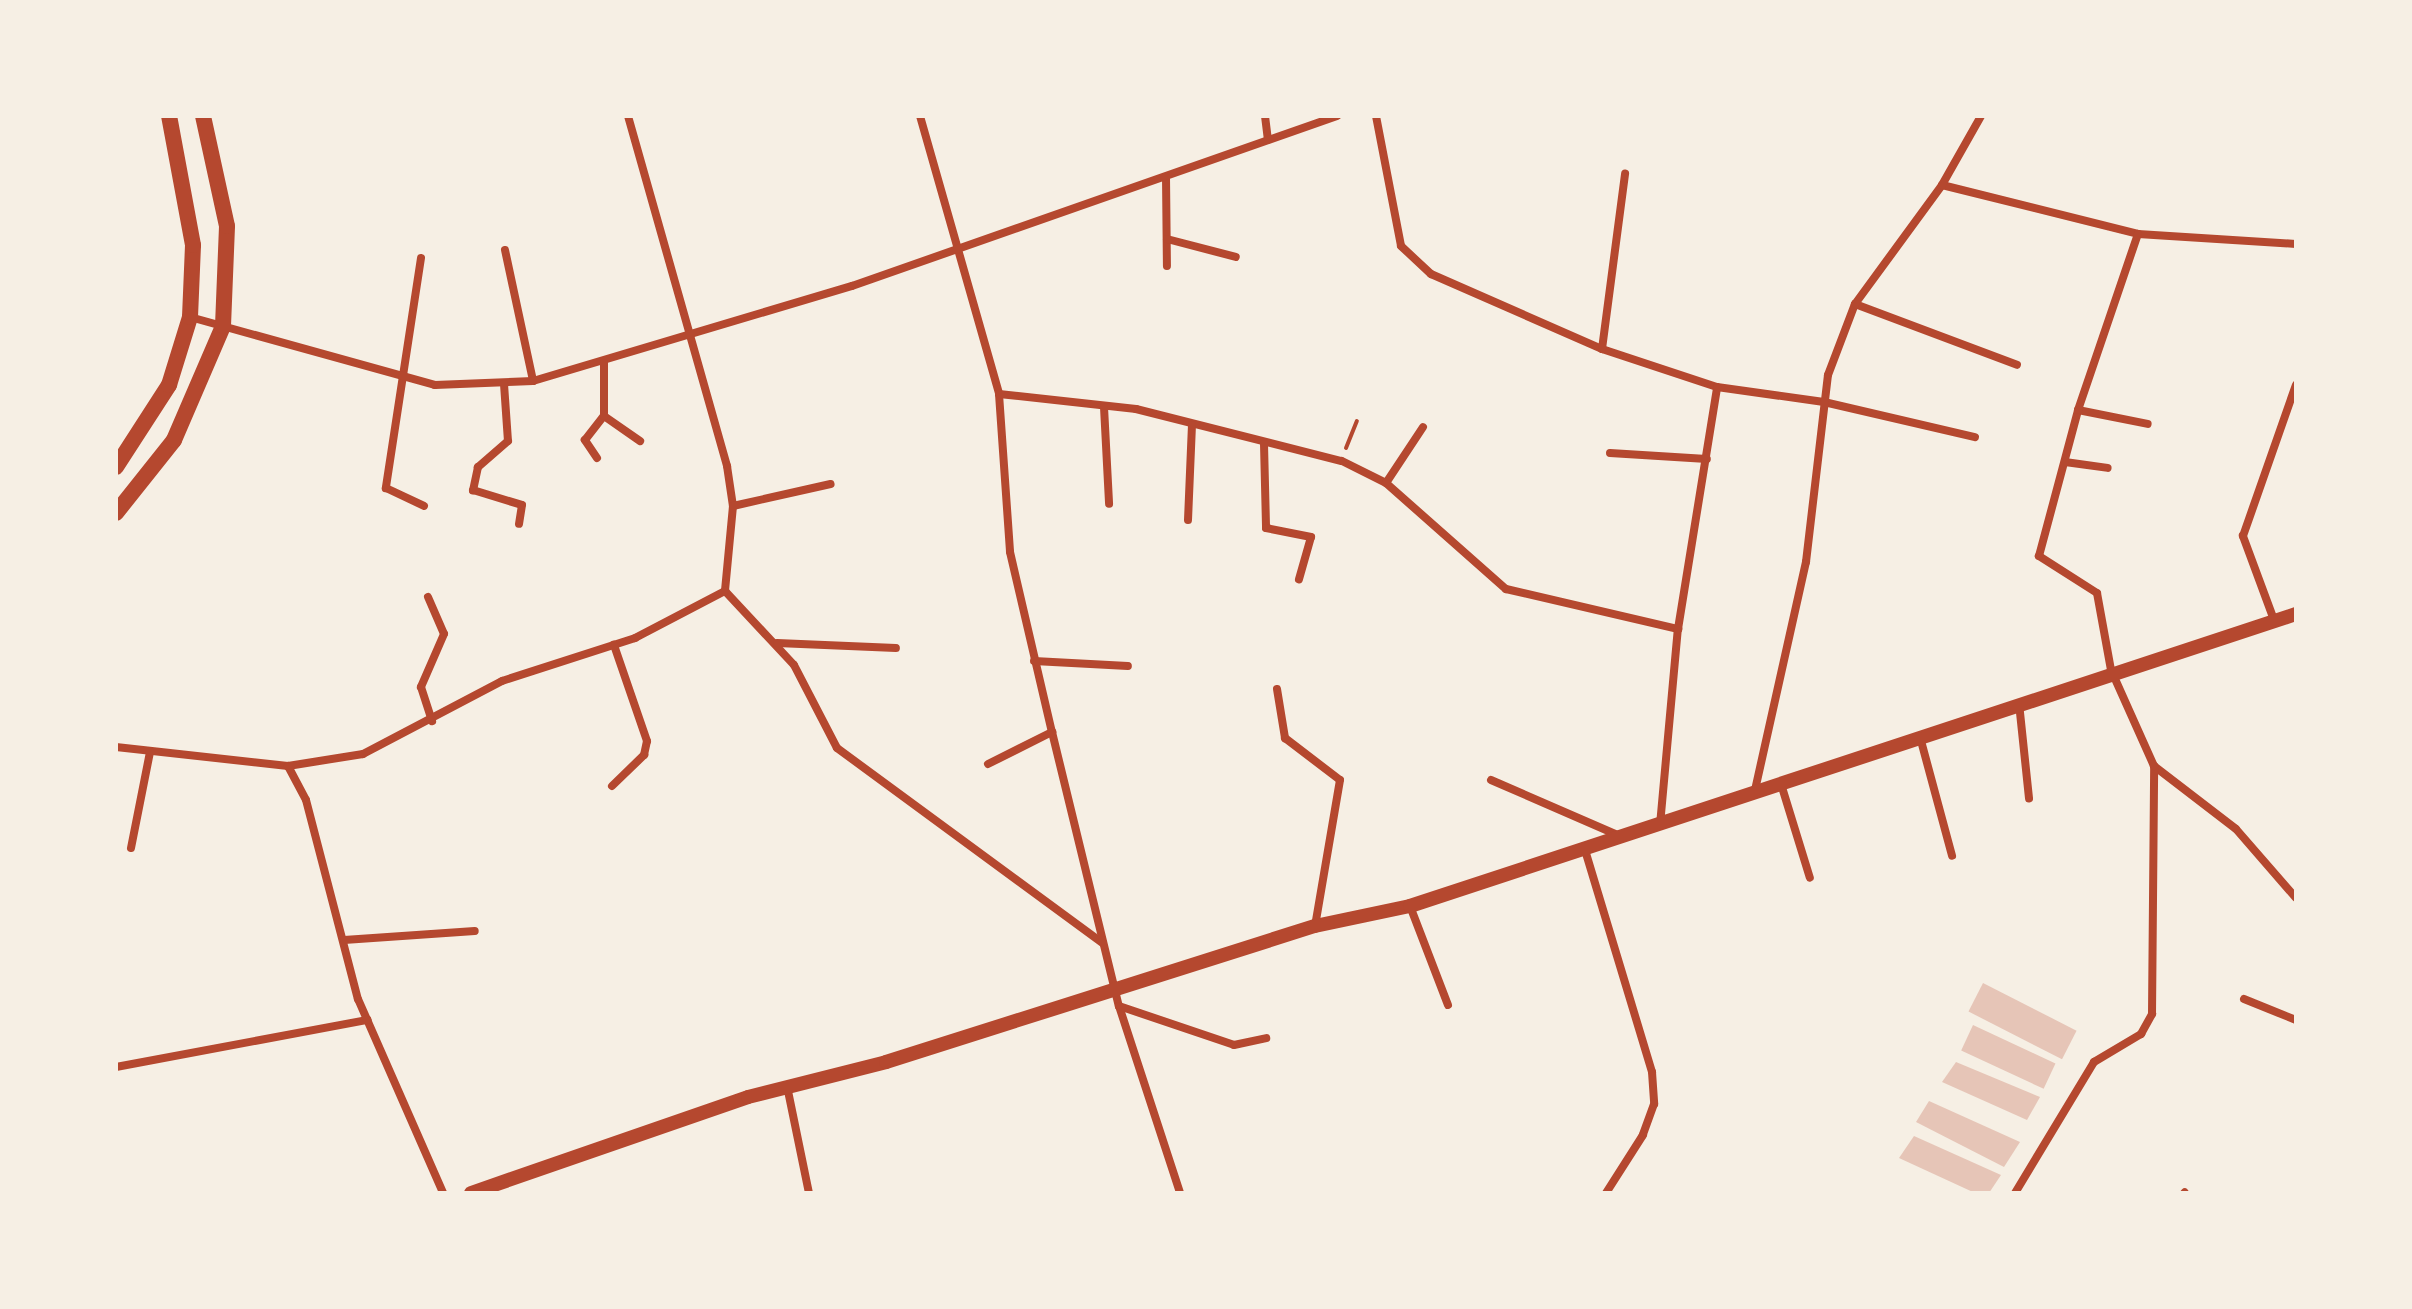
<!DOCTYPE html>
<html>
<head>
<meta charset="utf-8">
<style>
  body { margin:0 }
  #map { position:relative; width:2412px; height:1309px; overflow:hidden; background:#f6efe4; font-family:"Public Sans",sans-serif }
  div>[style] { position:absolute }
  .building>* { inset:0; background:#e6c5b7; transform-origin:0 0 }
  .path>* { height:4px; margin:-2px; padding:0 2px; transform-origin:2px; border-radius:2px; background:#b5482f }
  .minor>* { height:8px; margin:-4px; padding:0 4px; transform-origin:4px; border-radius:4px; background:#b5482f }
  .secondary>* { height:14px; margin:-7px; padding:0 7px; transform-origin:7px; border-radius:7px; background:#b5482f }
  .primary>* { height:16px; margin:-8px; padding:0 8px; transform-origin:8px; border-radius:8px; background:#b5482f }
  span { translate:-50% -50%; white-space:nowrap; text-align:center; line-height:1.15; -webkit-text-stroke:7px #f6efe4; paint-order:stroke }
  .frame { position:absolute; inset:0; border:118px solid #f6efe4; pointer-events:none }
</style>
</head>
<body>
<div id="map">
  <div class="building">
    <div style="left:1983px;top:983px;width:105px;height:32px;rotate:27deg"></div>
    <div style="left:1973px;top:1025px;width:91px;height:28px;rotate:25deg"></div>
    <div style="clip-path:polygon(1956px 1062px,2040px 1097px,2027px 1120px,1942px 1082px)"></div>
    <div style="clip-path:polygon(1929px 1101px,2020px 1142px,2004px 1167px,1916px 1122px)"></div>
    <div style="clip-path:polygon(1914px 1136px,2001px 1175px,1989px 1193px,1975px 1193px,1899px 1158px)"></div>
  </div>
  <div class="path">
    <div style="left:1346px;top:448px;width:29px;rotate:-68deg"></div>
  </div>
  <div class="minor">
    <div style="left:628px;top:116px;width:364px;rotate:74.2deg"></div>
    <div style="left:727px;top:466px;width:40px;rotate:81.5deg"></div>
    <div style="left:733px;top:506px;width:85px;rotate:95.4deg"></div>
    <div style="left:725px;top:591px;width:101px;rotate:47deg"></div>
    <div style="left:794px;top:665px;width:93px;rotate:62.6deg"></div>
    <div style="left:837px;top:748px;width:329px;rotate:36.3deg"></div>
    <div style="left:920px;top:116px;width:289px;rotate:74.1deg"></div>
    <div style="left:999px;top:394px;width:158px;rotate:86deg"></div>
    <div style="left:1010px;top:552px;width:185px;rotate:76.9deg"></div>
    <div style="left:1052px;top:732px;width:282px;rotate:76.3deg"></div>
    <div style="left:1119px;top:1006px;width:197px;rotate:71.9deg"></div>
    <div style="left:1265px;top:116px;width:24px;rotate:83deg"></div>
    <div style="left:1376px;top:116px;width:132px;rotate:79.1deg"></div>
    <div style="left:1401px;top:246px;width:41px;rotate:43deg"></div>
    <div style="left:1431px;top:274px;width:187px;rotate:23.7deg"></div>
    <div style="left:1602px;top:349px;width:121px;rotate:18.3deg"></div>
    <div style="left:1717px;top:387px;width:108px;rotate:8deg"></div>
    <div style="left:1824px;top:402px;width:155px;rotate:13.1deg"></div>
    <div style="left:1166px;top:177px;width:89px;rotate:89.4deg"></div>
    <div style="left:1942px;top:185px;width:202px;rotate:14deg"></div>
    <div style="left:2138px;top:234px;width:158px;rotate:3.6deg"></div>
    <div style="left:1167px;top:239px;width:71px;rotate:14.6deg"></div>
    <div style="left:505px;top:250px;width:134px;rotate:77.9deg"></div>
    <div style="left:421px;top:258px;width:233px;rotate:98.7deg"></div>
    <div style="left:386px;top:488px;width:42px;rotate:25.3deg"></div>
    <div style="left:1855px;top:304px;width:173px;rotate:20.6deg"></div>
    <div style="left:190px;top:317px;width:254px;rotate:15.5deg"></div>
    <div style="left:435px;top:385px;width:98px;rotate:-2.3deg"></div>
    <div style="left:533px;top:381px;width:333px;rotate:-16.6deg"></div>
    <div style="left:852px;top:286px;width:514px;rotate:-19.32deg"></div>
    <div style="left:1602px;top:349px;width:177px;rotate:-82.5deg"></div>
    <div style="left:504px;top:384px;width:57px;rotate:86deg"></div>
    <div style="left:508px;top:441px;width:40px;rotate:139deg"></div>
    <div style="left:478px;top:467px;width:24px;rotate:102deg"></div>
    <div style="left:473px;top:490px;width:51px;rotate:17deg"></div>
    <div style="left:522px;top:505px;width:19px;rotate:99deg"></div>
    <div style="left:999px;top:394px;width:138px;rotate:6.2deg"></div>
    <div style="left:1136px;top:409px;width:212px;rotate:14.2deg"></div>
    <div style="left:1342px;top:461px;width:49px;rotate:26.6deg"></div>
    <div style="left:1386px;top:483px;width:160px;rotate:41.5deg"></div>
    <div style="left:1506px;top:589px;width:177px;rotate:13.1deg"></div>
    <div style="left:1104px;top:407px;width:97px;rotate:87deg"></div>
    <div style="left:2078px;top:410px;width:71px;rotate:11.3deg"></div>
    <div style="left:604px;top:416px;width:44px;rotate:34.8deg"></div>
    <div style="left:1264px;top:444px;width:84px;rotate:88.6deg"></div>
    <div style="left:1266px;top:528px;width:46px;rotate:11.3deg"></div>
    <div style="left:1311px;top:537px;width:44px;rotate:105.9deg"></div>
    <div style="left:1610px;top:453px;width:97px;rotate:3.5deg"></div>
    <div style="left:597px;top:458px;width:22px;rotate:-124deg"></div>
    <div style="left:585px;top:440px;width:31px;rotate:-52deg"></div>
    <div style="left:604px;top:416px;width:53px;rotate:-90deg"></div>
    <div style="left:2065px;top:462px;width:43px;rotate:7.9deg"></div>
    <div style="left:1386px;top:483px;width:67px;rotate:-56.5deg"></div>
    <div style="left:733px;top:506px;width:100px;rotate:-12.7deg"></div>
    <div style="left:1188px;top:520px;width:95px;rotate:-87.6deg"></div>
    <div style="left:428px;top:597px;width:40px;rotate:66.6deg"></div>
    <div style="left:444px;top:634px;width:58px;rotate:113.5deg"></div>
    <div style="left:421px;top:687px;width:36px;rotate:72deg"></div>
    <div style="left:2274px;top:620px;width:90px;rotate:-110.3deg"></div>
    <div style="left:2243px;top:536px;width:160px;rotate:-70.7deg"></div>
    <div style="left:777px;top:643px;width:119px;rotate:2.4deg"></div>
    <div style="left:1034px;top:661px;width:94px;rotate:3deg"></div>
    <div style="left:1277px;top:689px;width:50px;rotate:80.7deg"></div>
    <div style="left:1285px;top:738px;width:69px;rotate:37.4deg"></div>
    <div style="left:1340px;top:780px;width:148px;rotate:99.7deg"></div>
    <div style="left:2019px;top:703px;width:96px;rotate:84deg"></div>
    <div style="left:1920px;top:737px;width:123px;rotate:74.9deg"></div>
    <div style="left:116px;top:747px;width:173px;rotate:6.3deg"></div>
    <div style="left:288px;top:766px;width:76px;rotate:-9.1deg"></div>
    <div style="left:363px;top:754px;width:157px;rotate:-27.7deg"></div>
    <div style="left:502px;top:681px;width:140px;rotate:-17.9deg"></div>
    <div style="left:635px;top:638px;width:102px;rotate:-27.6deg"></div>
    <div style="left:988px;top:764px;width:72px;rotate:-26.6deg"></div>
    <div style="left:288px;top:766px;width:38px;rotate:62deg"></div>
    <div style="left:306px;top:800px;width:206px;rotate:75.4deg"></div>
    <div style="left:358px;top:999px;width:212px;rotate:66.3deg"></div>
    <div style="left:2154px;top:766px;width:103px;rotate:37.5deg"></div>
    <div style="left:2236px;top:829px;width:91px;rotate:49deg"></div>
    <div style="left:1491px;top:780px;width:143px;rotate:23.5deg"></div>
    <div style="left:1781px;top:784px;width:98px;rotate:72.9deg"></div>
    <div style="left:612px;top:786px;width:45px;rotate:-44.1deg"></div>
    <div style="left:644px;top:755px;width:14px;rotate:-78deg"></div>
    <div style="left:647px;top:741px;width:102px;rotate:-109deg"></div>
    <div style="left:1755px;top:790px;width:234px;rotate:-77.4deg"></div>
    <div style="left:1806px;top:562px;width:188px;rotate:-83.3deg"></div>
    <div style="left:1828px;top:375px;width:76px;rotate:-69.2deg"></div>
    <div style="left:1855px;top:304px;width:147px;rotate:-53.8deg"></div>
    <div style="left:1942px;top:185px;width:79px;rotate:-60.5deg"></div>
    <div style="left:1660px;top:825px;width:197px;rotate:-84.8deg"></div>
    <div style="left:1678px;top:629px;width:245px;rotate:-80.8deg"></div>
    <div style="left:131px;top:848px;width:98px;rotate:-78.8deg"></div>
    <div style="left:1585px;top:850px;width:232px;rotate:73.2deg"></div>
    <div style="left:1652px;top:1072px;width:32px;rotate:86deg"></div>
    <div style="left:1654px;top:1104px;width:33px;rotate:110deg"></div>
    <div style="left:1643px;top:1135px;width:69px;rotate:122.5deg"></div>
    <div style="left:1410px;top:906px;width:106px;rotate:69deg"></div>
    <div style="left:344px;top:940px;width:131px;rotate:-3.9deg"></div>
    <div style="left:2244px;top:999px;width:56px;rotate:22deg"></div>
    <div style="left:1119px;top:1006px;width:121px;rotate:18.7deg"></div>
    <div style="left:1234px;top:1045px;width:33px;rotate:-12deg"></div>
    <div style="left:116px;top:1067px;width:256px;rotate:-10.6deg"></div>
    <div style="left:787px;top:1086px;width:109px;rotate:78.4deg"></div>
    <div style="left:2015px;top:1193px;width:153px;rotate:-58.9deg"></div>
    <div style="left:2094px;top:1062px;width:55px;rotate:-30.8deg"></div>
    <div style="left:2141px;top:1034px;width:23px;rotate:-61deg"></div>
    <div style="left:2152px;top:1014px;width:248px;rotate:-89.5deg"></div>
    <div style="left:2154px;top:766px;width:105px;rotate:-114.1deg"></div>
    <div style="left:2111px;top:670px;width:78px;rotate:-100.3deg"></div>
    <div style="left:2097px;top:593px;width:69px;rotate:-147.5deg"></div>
    <div style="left:2039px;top:556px;width:151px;rotate:-75deg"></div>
    <div style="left:2078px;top:410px;width:186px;rotate:-71.2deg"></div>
    <div style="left:2184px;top:1193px;width:1px;rotate:-45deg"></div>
  </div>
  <div class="secondary">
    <div style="left:471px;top:1193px;width:293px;rotate:-19.1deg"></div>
    <div style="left:748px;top:1097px;width:142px;rotate:-14.2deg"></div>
    <div style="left:886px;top:1062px;width:450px;rotate:-17.6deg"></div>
    <div style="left:1315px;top:926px;width:97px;rotate:-11.9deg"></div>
    <div style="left:1410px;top:906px;width:933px;rotate:-18.24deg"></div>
  </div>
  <div class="primary">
    <div style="left:116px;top:467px;width:98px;rotate:-57.1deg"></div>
    <div style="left:169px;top:385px;width:71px;rotate:-72.8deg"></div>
    <div style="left:190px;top:317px;width:72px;rotate:-87.6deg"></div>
    <div style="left:193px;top:245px;width:131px;rotate:-100.5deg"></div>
    <div style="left:116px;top:513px;width:93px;rotate:-51.5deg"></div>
    <div style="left:174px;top:440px;width:124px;rotate:-66.7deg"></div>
    <div style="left:223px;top:326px;width:100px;rotate:-87.7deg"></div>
    <div style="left:227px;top:226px;width:113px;rotate:-102.3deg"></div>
  </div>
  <div class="frame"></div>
</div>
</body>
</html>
